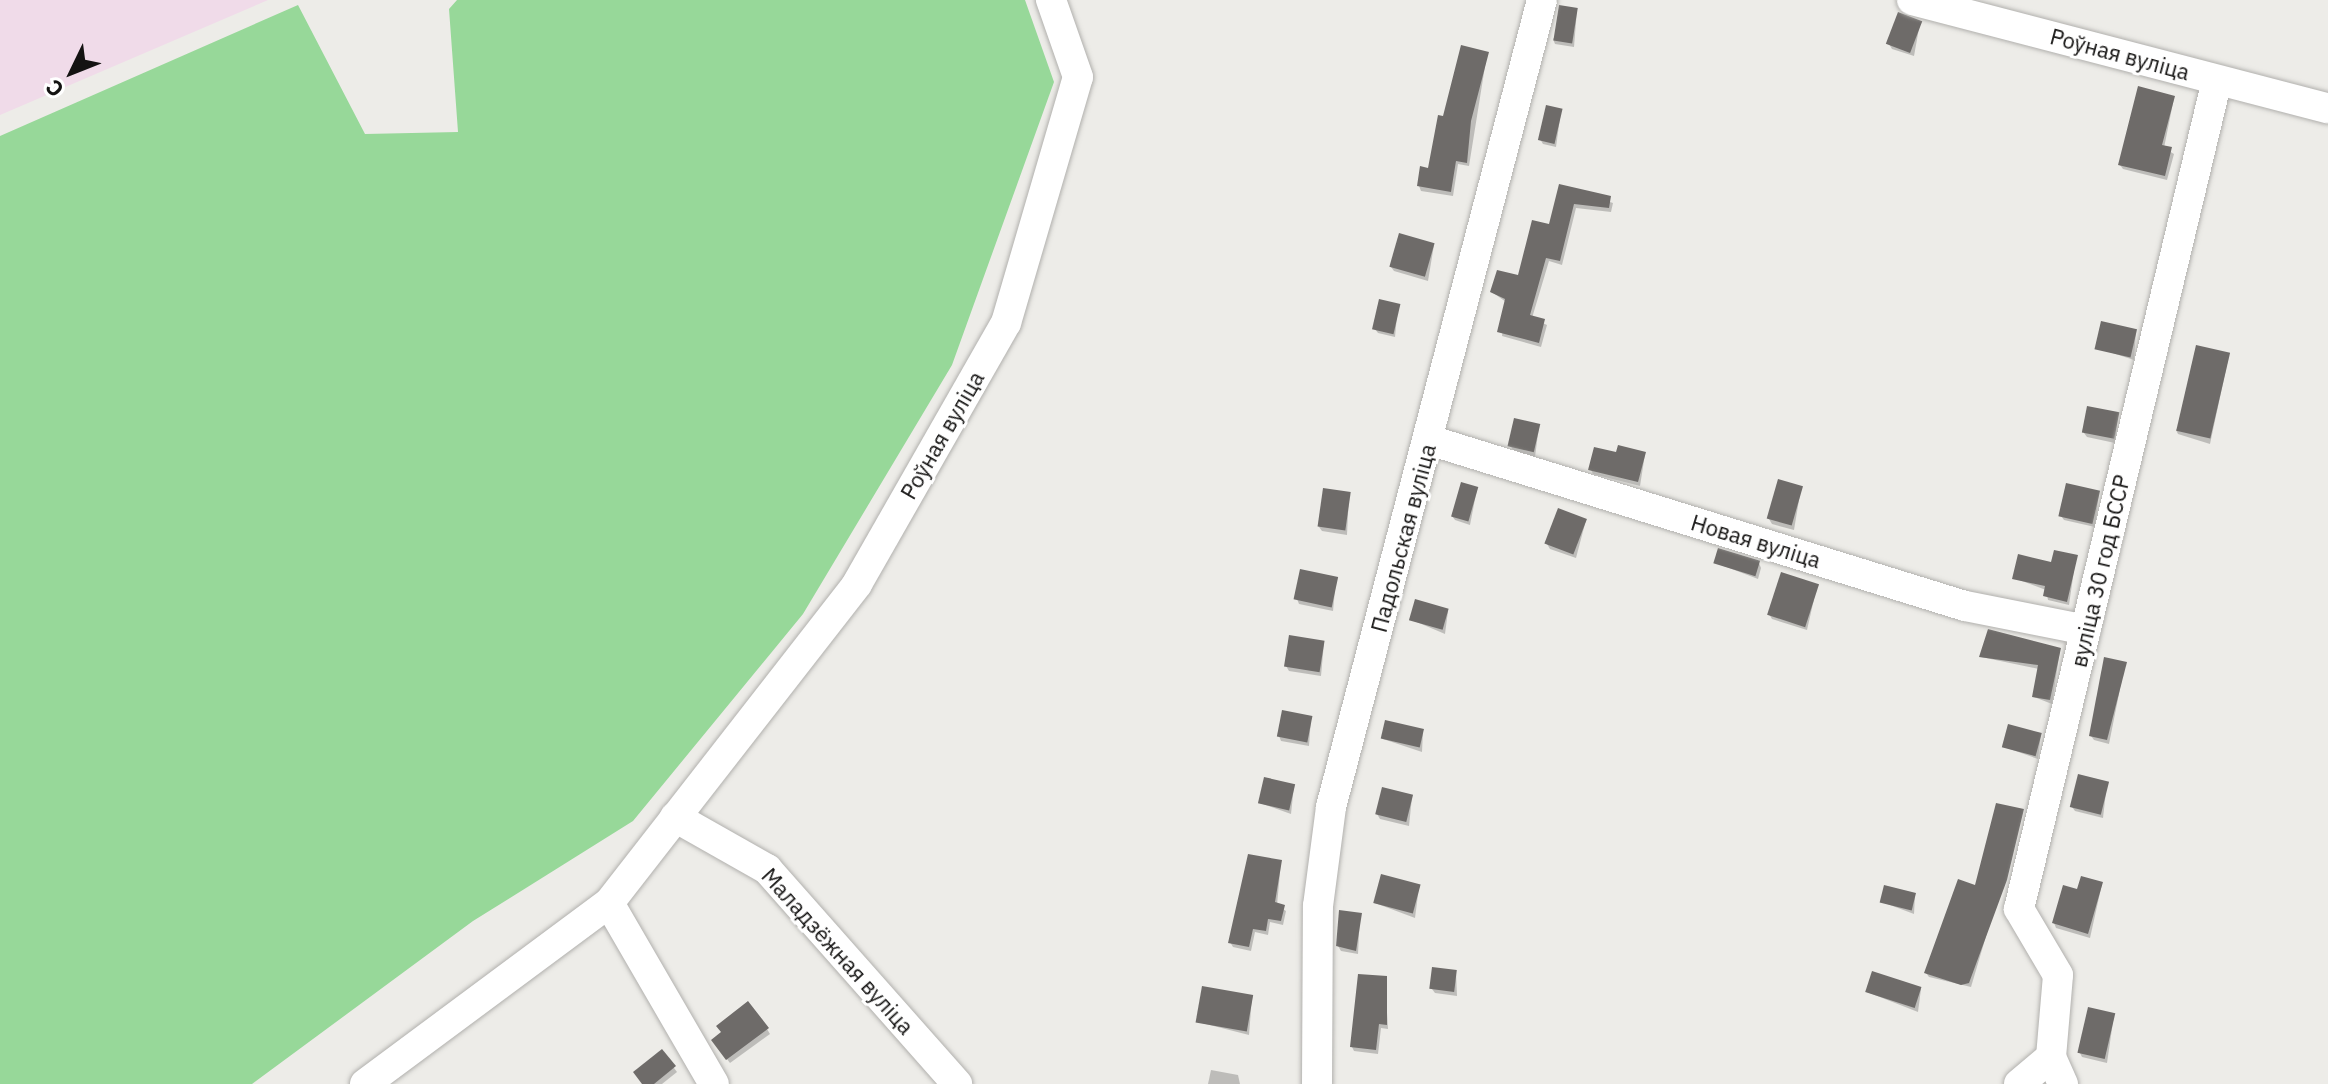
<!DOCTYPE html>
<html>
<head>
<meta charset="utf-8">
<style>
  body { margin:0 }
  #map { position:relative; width:2328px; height:1084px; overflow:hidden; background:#edece8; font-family:"IBM Plex Sans",sans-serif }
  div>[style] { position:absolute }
  .industrial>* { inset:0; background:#f0dbe9 }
  .green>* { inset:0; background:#97d899 }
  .shadow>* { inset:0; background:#0003 }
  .building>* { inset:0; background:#6e6b69; transform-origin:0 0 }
  .roads { filter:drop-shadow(0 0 2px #b1b0ad) drop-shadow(0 0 2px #b1b0ad) }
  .minor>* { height:30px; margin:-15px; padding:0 15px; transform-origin:15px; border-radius:15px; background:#fff }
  span { translate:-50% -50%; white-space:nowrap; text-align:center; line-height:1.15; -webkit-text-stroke:6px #fff; paint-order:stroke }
  .street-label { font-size:22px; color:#141312 }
  .north { position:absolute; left:32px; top:32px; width:80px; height:80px; -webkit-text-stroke:6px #fff; paint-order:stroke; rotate:227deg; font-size:22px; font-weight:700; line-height:32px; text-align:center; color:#141312 }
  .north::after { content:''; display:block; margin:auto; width:28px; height:36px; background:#141312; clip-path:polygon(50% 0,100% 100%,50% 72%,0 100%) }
</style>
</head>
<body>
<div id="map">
  <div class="industrial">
    <div style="clip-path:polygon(0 0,268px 0,0 115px)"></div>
  </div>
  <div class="green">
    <div style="clip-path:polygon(457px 0,1025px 0,1054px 82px,952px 365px,803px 614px,633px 821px,473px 921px,252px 1084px,0 1084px,0 136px,298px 5px,365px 134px,458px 132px,449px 9px)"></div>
  </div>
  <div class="shadow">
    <div style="clip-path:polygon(1577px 10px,1574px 47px,1555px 44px,1553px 39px)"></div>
    <div style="clip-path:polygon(1920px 23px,1914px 56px,1892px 49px,1889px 44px)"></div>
    <div style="clip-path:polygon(1487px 54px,1469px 166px,1458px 164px,1453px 196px,1421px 191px,1419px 186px)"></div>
    <div style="clip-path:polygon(2174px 98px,2164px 148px,2174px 154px,2167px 180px,2123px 169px,2120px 165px)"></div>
    <div style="clip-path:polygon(1561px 111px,1556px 147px,1543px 144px,1540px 139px)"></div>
    <div style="clip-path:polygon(1561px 186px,1613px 203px,1611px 212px,1576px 208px,1562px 265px,1549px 261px,1532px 318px,1547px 325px,1541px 347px,1502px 336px,1506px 302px,1492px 292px,1519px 278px,1551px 227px)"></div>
    <div style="clip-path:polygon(1434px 245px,1428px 281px,1394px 271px,1391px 267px)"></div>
    <div style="clip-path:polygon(1398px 305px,1395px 337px,1378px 333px,1375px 329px)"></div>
    <div style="clip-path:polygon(2136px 331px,2134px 360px,2097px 348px)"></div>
    <div style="clip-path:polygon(2229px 355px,2210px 444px,2178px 434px,2176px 430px)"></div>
    <div style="clip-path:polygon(2118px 414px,2115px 443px,2087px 437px,2084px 433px)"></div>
    <div style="clip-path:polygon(1539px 426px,1535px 457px,1513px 450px,1510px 445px)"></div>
    <div style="clip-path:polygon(1617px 454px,1645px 454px,1640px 486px,1593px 474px,1591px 470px)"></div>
    <div style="clip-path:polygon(1801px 488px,1794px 530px,1772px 524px,1769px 519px)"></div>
    <div style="clip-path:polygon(1477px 489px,1470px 525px,1455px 520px,1452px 516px)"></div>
    <div style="clip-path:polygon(2099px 493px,2095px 527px,2064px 520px,2061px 516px)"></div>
    <div style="clip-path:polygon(1349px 494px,1347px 535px,1322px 531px,1319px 527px)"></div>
    <div style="clip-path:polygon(1586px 520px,1576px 558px,1550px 549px,1547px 544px)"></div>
    <div style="clip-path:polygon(2076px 557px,2069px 605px,2048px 600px,2046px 590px,2014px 578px)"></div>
    <div style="clip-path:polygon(1716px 563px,1759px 563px,1761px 568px,1758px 579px)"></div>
    <div style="clip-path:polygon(1336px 579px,1333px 611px,1299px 604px,1297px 599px)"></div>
    <div style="clip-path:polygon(1817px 586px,1807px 630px,1772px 619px,1769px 614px)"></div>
    <div style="clip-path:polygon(1448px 611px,1445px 634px,1412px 620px)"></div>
    <div style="clip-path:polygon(1324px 643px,1321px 676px,1289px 671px,1286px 666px)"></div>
    <div style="clip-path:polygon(2060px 650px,2052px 704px,2034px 697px,2039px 669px,1981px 657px)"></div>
    <div style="clip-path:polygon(2125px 664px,2109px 744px,2094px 740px,2091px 736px)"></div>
    <div style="clip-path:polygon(1311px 718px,1309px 746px,1281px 741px,1279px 736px)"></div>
    <div style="clip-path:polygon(1423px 731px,1422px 752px,1383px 739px)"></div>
    <div style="clip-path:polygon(2041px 734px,2038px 759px,2004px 747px)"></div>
    <div style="clip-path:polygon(2107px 783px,2103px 818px,2075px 811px,2072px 807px)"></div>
    <div style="clip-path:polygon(1294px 786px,1291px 814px,1260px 803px)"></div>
    <div style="clip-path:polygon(1412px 797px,1409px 826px,1380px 819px,1377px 814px)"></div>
    <div style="clip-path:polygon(2023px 811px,1971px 987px,1929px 977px,1926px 973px)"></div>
    <div style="clip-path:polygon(1281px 862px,1277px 905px,1286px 911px,1283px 925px,1270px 922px,1268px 935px,1255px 932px,1251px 951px,1233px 947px,1230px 942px)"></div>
    <div style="clip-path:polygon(2102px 884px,2090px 938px,2056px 928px,2054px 923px,2078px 892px)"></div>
    <div style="clip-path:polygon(1419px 887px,1415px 918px,1375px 903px)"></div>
    <div style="clip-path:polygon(1915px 895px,1914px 914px,1882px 902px)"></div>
    <div style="clip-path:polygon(1360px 915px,1358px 954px,1341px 951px,1338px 946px)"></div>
    <div style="clip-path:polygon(1456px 972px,1457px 996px,1435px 993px,1432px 989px)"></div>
    <div style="clip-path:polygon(1385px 978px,1388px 1029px,1381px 1028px,1378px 1054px,1354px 1051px,1352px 1047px)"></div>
    <div style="clip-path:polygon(1921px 989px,1918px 1012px,1867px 992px)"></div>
    <div style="clip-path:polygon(1252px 997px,1249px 1035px,1198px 1022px)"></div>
    <div style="clip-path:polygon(2114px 1015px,2107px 1063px,2082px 1057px,2080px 1053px)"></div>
    <div style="clip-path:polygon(767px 1029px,770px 1034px,730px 1063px,716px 1045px)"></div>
    <div style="clip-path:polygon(662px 1052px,677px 1072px,662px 1084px,644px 1084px)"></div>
    <div style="clip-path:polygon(1211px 1070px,1238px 1075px,1240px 1084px,1208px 1084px)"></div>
  </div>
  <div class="building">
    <div style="left:1559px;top:5px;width:19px;height:36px;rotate:9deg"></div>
    <div style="left:1898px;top:12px;width:26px;height:34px;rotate:21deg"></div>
    <div style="clip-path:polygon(1461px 45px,1489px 52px,1471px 121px,1467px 163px,1456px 161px,1451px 192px,1417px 186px,1420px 166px,1428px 168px,1438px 115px,1443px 116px)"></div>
    <div style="clip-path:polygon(2138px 86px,2175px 96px,2162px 145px,2172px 147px,2165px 176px,2118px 165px)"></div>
    <div style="left:1546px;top:105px;width:17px;height:36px;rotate:13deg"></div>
    <div style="clip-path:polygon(1559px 184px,1611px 196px,1609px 208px,1574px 204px,1560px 261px,1546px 258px,1530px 315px,1545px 319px,1539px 343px,1497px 332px,1505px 299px,1490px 292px,1497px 270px,1518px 275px,1532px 220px,1549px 224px)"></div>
    <div style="left:1399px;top:233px;width:37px;height:35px;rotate:16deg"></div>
    <div style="left:1379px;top:299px;width:22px;height:31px;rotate:13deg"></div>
    <div style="left:2101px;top:321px;width:37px;height:29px;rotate:13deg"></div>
    <div style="left:2196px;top:345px;width:35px;height:88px;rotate:13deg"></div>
    <div style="left:2087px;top:406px;width:33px;height:27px;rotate:11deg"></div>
    <div style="left:1514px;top:418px;width:27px;height:29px;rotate:13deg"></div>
    <div style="clip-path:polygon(1618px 445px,1646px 452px,1638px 482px,1588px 470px,1594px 447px,1616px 452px)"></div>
    <div style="left:1778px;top:479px;width:26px;height:41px;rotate:16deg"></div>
    <div style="left:1461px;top:482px;width:18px;height:36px;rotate:16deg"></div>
    <div style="left:2066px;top:483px;width:35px;height:34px;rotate:13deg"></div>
    <div style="left:1323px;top:488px;width:28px;height:39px;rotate:8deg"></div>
    <div style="left:1558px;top:508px;width:31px;height:38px;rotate:21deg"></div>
    <div style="left:1718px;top:548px;width:44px;height:16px;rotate:17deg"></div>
    <div style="clip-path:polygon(2054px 550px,2078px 555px,2067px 602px,2043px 596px,2045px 586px,2012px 579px,2018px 554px,2051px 562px)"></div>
    <div style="left:1300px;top:569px;width:39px;height:31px;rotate:12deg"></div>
    <div style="left:1781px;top:572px;width:40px;height:45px;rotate:18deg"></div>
    <div style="left:1415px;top:599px;width:35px;height:22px;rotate:16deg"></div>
    <div style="clip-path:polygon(1988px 629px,2061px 648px,2050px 700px,2032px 697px,2038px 665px,1979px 657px)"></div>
    <div style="left:1289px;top:635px;width:36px;height:32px;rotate:9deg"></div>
    <div style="clip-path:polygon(2104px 657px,2127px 662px,2107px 740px,2089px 736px)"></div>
    <div style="left:1282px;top:710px;width:31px;height:27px;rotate:11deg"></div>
    <div style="left:1385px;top:720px;width:40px;height:19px;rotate:13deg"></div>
    <div style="left:2008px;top:724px;width:35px;height:24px;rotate:15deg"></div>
    <div style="left:2078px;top:774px;width:32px;height:34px;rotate:14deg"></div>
    <div style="left:1264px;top:777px;width:32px;height:27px;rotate:13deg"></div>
    <div style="left:1382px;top:787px;width:32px;height:28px;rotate:14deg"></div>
    <div style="clip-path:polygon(1996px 803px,2024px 809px,2007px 880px,1969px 983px,1961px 985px,1924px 973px,1958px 879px,1975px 885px)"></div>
    <div style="clip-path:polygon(1248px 854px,1282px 860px,1275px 902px,1285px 905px,1281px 921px,1268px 919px,1266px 931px,1253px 929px,1249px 947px,1228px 943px)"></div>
    <div style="left:1381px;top:874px;width:41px;height:30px;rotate:15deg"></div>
    <div style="clip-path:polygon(2081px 876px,2103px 882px,2088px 934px,2052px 923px,2063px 885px,2077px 889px)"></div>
    <div style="left:1884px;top:885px;width:33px;height:18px;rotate:14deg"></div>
    <div style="clip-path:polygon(1339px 910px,1362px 913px,1356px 951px,1336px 946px)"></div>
    <div style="left:1432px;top:967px;width:25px;height:22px;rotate:7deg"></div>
    <div style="left:1872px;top:971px;width:52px;height:22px;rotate:18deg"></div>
    <div style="clip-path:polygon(1358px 974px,1387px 976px,1387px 1025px,1379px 1024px,1376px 1050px,1350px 1047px)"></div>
    <div style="left:1202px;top:986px;width:52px;height:37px;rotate:10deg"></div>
    <div style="clip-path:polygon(748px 1001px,769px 1028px,726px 1060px,711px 1040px,721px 1032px,716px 1026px)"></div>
    <div style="left:2088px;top:1007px;width:28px;height:47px;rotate:13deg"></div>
    <div style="clip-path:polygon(662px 1049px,676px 1066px,654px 1084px,642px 1084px,633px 1072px)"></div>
  </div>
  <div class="roads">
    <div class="minor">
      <div style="left:1912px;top:0;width:430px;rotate:14.6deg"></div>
      <div style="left:1429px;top:440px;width:561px;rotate:17.21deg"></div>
      <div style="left:1965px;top:606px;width:123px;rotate:11.2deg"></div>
      <div style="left:675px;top:817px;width:106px;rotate:29.5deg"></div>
      <div style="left:767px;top:869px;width:287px;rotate:48.5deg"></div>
      <div style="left:609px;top:903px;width:209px;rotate:59.9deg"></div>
      <div style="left:365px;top:1084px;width:304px;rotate:-36.6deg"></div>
      <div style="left:609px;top:903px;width:404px;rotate:-52.1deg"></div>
      <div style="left:857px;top:584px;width:301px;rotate:-60.3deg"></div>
      <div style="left:1006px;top:323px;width:256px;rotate:-73.7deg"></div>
      <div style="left:1078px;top:77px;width:82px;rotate:-109.3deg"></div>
      <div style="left:1317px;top:1084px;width:178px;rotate:-89.7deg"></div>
      <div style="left:1318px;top:906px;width:100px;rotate:-82.5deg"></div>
      <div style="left:1331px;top:807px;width:834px;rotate:-75.35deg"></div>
      <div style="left:2019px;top:1084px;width:42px;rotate:-40.2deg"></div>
      <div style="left:2063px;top:1084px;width:30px;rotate:-114deg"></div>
      <div style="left:2051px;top:1057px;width:82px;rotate:-85.1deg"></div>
      <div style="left:2058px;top:975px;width:77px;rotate:-120.6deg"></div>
      <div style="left:2019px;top:909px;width:852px;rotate:-76.57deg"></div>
    </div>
  </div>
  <div class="street-label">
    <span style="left:2120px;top:54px;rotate:15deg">Роўная вуліца</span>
    <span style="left:942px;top:435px;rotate:-60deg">Роўная вуліца</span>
    <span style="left:1403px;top:538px;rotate:-75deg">Падольская вуліца</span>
    <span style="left:1756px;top:541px;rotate:17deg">Новая вуліца</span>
    <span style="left:2100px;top:571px;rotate:-77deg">вуліца 30 год БССР</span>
    <span style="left:838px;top:951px;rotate:48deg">Маладзёжная вуліца</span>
  </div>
  <div class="north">С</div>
</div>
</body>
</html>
